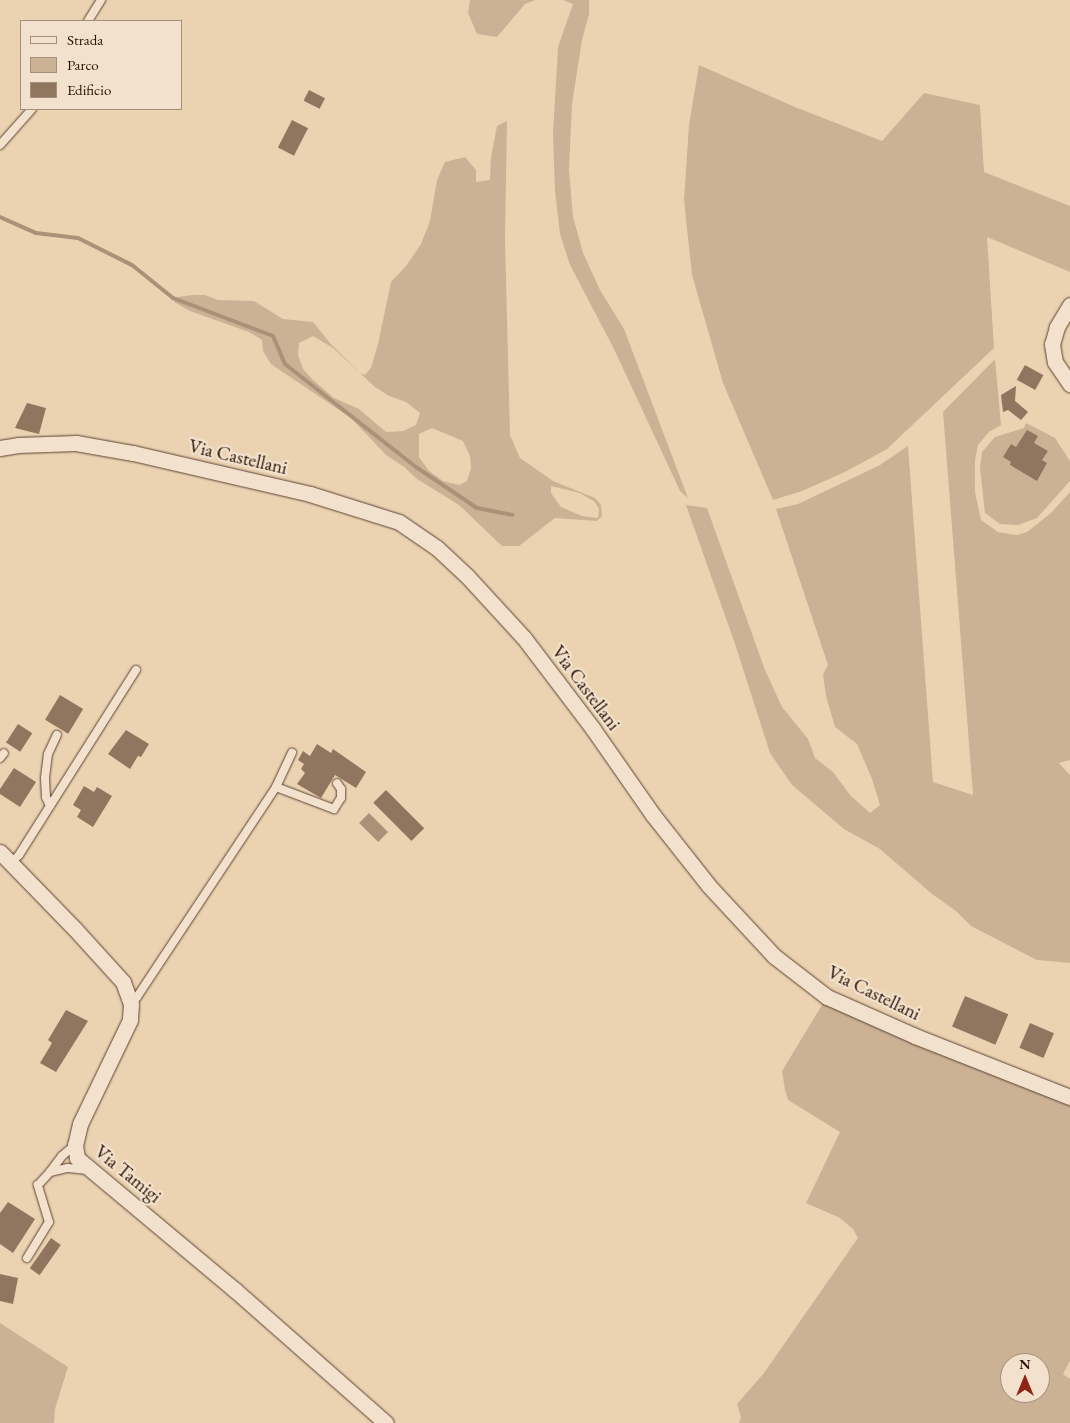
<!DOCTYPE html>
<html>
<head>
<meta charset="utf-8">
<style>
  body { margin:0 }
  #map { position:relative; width:1070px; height:1423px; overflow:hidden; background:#ebd3b2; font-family:"EB Garamond",serif }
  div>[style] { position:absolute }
  .green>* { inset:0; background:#cbb295 }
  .water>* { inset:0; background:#ab9178; transform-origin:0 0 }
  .stream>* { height:4px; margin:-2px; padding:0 2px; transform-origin:2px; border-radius:2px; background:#ab9178 }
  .building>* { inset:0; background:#90765f; transform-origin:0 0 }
  .roads { filter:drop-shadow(0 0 1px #5d4231) drop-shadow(0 0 1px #5d4231) }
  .lane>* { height:8px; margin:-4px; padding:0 4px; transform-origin:4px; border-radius:4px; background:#f2e2cd }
  .street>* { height:15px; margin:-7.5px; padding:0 7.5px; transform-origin:7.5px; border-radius:7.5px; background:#f2e2cd }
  span { translate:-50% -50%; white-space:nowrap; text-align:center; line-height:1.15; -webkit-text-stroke:4.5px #f2e2cd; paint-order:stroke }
  .street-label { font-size:19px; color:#2e1106 }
  .legend { position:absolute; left:20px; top:20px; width:162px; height:90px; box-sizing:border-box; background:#f2e2cd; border:1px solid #a48e7d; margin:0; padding:6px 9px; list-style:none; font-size:15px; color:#2e1106 }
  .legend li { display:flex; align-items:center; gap:10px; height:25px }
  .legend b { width:25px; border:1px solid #a48e7d }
  .north { position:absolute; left:1000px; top:1353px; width:50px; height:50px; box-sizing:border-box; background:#f2e2cd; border:1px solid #a48e7d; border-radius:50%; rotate:0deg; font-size:14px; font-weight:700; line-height:20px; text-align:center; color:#2e1106 }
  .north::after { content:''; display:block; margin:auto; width:18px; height:22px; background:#8f2418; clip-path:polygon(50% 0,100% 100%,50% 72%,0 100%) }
</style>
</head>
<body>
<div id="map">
  <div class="green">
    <div style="clip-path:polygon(470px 0,535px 0,525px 4px,497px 37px,477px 34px,468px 13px)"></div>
    <div style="clip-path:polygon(563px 0,589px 0,589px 14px,582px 40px,572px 104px,569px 170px,573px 217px,583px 253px,600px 290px,624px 329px,688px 498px,680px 491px,614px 349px,570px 265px,560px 234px,555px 191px,553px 134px,558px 47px,573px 4px)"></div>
    <div style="clip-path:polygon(699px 65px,795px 107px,882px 141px,924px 93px,980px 105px,984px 172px,1070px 206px,1070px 272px,987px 237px,994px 348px,887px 449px,845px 472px,802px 491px,773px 500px,723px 383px,692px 275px,684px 200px,689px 125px)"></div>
    <div style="clip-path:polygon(evenodd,507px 121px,505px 239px,510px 435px,520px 458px,553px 481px,595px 498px,601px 505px,602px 516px,597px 521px,555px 518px,519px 546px,502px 546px,459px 505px,417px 479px,404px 467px,386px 455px,351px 418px,271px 364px,263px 351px,262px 340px,249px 332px,190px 311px,174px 302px,178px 297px,193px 295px,205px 295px,218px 300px,254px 301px,283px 319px,313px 322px,330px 343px,360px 373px,365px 375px,371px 368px,378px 344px,391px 282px,406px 266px,421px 244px,430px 221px,437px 180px,445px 162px,465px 157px,476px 170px,476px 182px,490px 180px,491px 157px,497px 126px,507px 121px,313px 336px,333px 348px,375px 387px,389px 396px,406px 402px,420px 413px,416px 425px,403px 431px,386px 432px,359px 409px,334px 398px,312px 379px,303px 369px,298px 355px,299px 343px,313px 336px,507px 121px,432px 428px,463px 441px,470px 456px,471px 468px,467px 481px,459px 485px,443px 481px,429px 471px,419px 457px,419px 434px,432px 428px,507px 121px,551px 486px,580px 493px,595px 502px,599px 509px,598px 518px,582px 516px,561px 507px,551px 493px,551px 486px)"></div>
    <div style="clip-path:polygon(995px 359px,1001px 425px,989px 432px,978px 445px,975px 460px,975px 492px,981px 520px,998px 532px,1017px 535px,1027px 532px,1051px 513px,1070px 492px,1070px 760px,1059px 763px,1070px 775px,1070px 963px,1037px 960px,971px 926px,956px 911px,932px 894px,880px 849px,844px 829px,792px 785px,770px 753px,735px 644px,686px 505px,707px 508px,765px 670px,782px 707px,808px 739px,815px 758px,833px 772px,850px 795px,870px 813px,880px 805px,872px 779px,857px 744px,835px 727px,826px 696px,823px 674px,828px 665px,776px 509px,798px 504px,880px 465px,908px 446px,933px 782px,973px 795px,943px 412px)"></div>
    <div style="clip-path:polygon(1026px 423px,1055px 438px,1070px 461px,1070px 481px,1037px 518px,1018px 525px,1000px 524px,985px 513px,980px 468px,982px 452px,995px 437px,1024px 428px)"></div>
    <div style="clip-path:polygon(evenodd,825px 1000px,1070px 1100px,1070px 1361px,1063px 1374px,1070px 1379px,1070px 1423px,739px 1423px,741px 1417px,737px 1404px,764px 1373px,858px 1238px,853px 1229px,840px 1218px,806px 1203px,840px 1132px,788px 1100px,785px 1090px,782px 1071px,825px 1000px,1010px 1363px,1040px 1363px,1040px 1393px,1010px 1393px,1010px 1363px)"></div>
    <div style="clip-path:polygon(0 1323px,68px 1367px,55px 1409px,54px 1423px,0 1423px)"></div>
  </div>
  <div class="water">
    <div style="left:369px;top:813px;width:27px;height:14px;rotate:45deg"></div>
  </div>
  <div class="stream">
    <div style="left:0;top:217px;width:39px;rotate:24deg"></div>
    <div style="left:36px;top:233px;width:42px;rotate:6.8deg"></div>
    <div style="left:78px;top:238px;width:60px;rotate:26.6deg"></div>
    <div style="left:132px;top:265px;width:53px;rotate:38.8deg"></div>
    <div style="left:173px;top:298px;width:107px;rotate:20.8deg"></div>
    <div style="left:273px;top:336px;width:30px;rotate:67deg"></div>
    <div style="left:285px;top:364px;width:167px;rotate:38.2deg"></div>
    <div style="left:416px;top:467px;width:73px;rotate:33.9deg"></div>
    <div style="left:477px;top:508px;width:36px;rotate:11deg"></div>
  </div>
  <div class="building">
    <div style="left:309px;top:90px;width:18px;height:12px;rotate:27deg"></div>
    <div style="left:292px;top:120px;width:18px;height:31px;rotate:27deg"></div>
    <div style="left:1025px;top:365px;width:21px;height:17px;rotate:29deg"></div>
    <div style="clip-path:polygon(1016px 386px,1015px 401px,1028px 412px,1021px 420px,1008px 410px,1003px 412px,1001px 395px)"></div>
    <div style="clip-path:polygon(27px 403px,46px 408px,39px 434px,15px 428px)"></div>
    <div style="clip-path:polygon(1027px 430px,1038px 436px,1034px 443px,1048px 451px,1042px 460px,1047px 463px,1037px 481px,1010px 465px,1011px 462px,1003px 457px,1011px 444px,1016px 447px)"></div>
    <div style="left:60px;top:695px;width:27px;height:29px;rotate:31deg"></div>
    <div style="left:18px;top:724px;width:17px;height:22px;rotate:33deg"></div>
    <div style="clip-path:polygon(126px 730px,149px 744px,141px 757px,138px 756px,130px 769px,108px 754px)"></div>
    <div style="clip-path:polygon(317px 744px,331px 753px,333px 749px,366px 772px,356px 788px,335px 775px,321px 798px,297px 784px,305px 773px,301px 769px,304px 764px,298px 760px,303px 751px,310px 756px)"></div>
    <div style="clip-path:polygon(14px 768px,36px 782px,20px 807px,0 794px,0 789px)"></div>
    <div style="clip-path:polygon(84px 786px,94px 792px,97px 787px,112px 796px,93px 827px,77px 817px,81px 810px,73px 805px)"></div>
    <div style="left:386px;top:790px;width:54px;height:18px;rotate:45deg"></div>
    <div style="left:965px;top:996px;width:47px;height:33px;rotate:23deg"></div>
    <div style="clip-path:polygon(66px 1010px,88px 1021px,56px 1072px,40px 1063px,52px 1043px,48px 1040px)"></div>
    <div style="left:1030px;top:1023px;width:26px;height:27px;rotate:23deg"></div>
    <div style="clip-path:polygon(8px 1202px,35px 1219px,13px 1253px,0 1244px,0 1213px)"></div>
    <div style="left:51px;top:1238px;width:12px;height:37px;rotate:35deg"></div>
    <div style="clip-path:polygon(0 1274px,18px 1278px,13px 1304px,0 1301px)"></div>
  </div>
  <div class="roads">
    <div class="lane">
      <div style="left:88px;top:21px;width:25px;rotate:-58deg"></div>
      <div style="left:0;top:145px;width:48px;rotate:-48.4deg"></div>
      <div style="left:0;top:758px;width:6px;rotate:-51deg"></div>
      <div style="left:276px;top:787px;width:62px;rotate:20.8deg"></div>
      <div style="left:334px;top:809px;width:13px;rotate:-58deg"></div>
      <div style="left:341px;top:798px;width:9px;rotate:-90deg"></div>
      <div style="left:341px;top:789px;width:7px;rotate:-124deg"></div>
      <div style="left:50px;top:806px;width:10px;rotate:-114deg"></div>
      <div style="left:46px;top:797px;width:19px;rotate:-93deg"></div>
      <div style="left:45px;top:778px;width:24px;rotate:-83deg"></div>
      <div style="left:48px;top:754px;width:21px;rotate:-65deg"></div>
      <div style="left:11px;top:863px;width:11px;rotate:-45deg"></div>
      <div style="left:19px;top:855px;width:219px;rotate:-57.7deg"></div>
      <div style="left:131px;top:1004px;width:9px;rotate:-49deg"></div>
      <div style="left:137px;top:997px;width:252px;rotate:-56.5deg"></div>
      <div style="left:276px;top:787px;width:38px;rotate:-65deg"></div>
      <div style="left:75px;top:1145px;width:17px;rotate:140deg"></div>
      <div style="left:62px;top:1156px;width:20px;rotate:127deg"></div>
      <div style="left:50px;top:1172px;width:18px;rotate:-13deg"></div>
      <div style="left:68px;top:1168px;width:20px;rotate:6deg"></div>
      <div style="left:27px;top:1258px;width:42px;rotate:-58.6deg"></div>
      <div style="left:49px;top:1222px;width:39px;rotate:-107deg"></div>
      <div style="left:38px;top:1185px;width:18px;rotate:-47deg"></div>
    </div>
    <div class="street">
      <div style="left:1070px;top:305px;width:26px;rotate:121deg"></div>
      <div style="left:1057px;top:327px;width:18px;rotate:106deg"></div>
      <div style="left:1052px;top:344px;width:18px;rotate:81deg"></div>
      <div style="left:1055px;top:362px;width:27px;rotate:56deg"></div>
      <div style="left:0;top:448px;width:18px;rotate:-9deg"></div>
      <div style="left:18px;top:445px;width:58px;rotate:-2deg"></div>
      <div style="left:76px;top:443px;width:58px;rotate:10deg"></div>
      <div style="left:133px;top:453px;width:182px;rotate:13deg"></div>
      <div style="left:310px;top:494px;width:93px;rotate:17.5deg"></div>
      <div style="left:399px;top:522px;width:46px;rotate:34.4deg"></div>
      <div style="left:437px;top:548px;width:41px;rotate:43deg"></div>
      <div style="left:467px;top:576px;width:84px;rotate:47.4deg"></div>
      <div style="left:524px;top:638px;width:114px;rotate:52.8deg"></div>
      <div style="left:593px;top:729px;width:105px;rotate:55.1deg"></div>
      <div style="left:653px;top:815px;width:90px;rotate:51.7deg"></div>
      <div style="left:709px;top:886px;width:96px;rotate:47.1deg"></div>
      <div style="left:774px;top:956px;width:67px;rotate:37.7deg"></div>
      <div style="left:827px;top:997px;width:96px;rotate:23.9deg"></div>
      <div style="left:915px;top:1036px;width:167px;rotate:21.5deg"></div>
      <div style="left:0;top:852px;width:106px;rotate:45.8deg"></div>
      <div style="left:74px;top:928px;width:73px;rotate:47.8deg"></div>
      <div style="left:123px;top:982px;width:23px;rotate:70deg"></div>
      <div style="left:131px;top:1004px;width:16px;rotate:94deg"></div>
      <div style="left:130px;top:1020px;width:115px;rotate:115.7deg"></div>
      <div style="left:80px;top:1124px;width:22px;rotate:103deg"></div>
      <div style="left:75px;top:1145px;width:13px;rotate:81deg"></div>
      <div style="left:77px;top:1158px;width:206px;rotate:39.9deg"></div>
      <div style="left:235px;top:1290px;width:201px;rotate:41.4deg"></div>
    </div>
  </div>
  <div class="street-label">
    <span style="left:238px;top:457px;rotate:13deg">Via Castellani</span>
    <span style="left:586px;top:688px;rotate:53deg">Via Castellani</span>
    <span style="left:874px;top:993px;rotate:26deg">Via Castellani</span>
    <span style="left:128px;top:1174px;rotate:39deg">Via Tamigi</span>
  </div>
  <ul class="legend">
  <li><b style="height:6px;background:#f2e2cd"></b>Strada</li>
  <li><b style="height:14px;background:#cbb295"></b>Parco</li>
  <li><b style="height:14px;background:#90765f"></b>Edificio</li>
  </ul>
  <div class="north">N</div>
</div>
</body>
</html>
